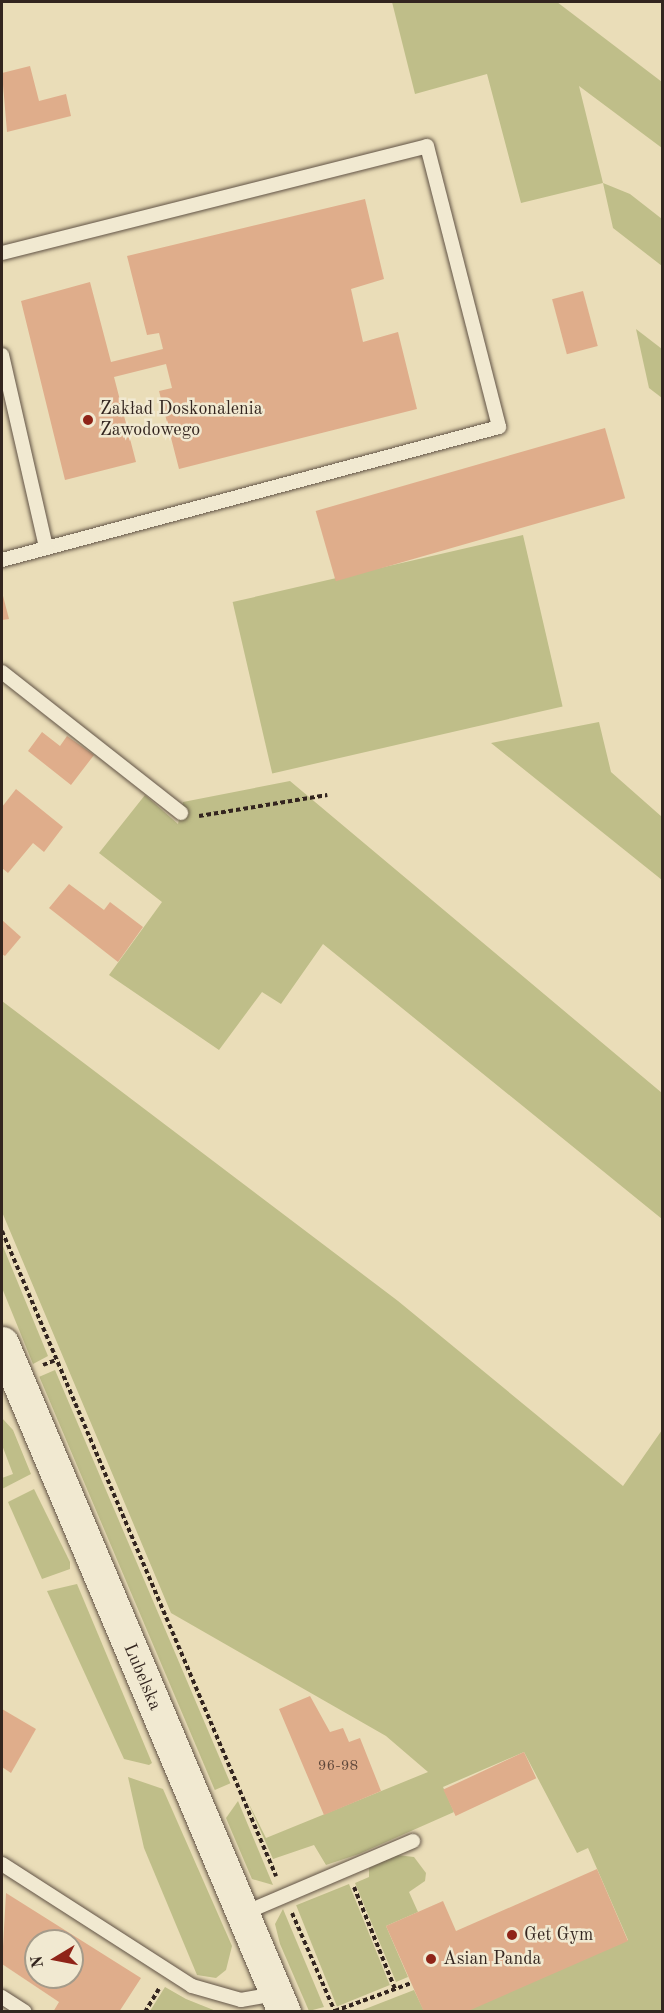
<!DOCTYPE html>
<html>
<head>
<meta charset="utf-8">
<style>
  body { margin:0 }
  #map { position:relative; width:664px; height:2013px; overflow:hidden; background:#eaddb8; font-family:"Old Standard TT",serif }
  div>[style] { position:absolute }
  .green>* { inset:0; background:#bfbe89; transform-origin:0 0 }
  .building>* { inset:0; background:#dfad8b; transform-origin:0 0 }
  .path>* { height:4px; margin-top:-2px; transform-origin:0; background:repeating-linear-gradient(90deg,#33251f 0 4.5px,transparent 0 7.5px) }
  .roads { filter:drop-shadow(0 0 2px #615345) drop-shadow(0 0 2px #615345) }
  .lane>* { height:14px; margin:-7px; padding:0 7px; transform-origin:7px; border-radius:7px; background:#f1e9d1 }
  .secondary>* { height:33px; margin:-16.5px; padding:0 16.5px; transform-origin:16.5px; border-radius:16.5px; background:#f1e9d1 }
  .dots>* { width:16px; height:16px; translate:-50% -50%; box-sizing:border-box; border:3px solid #f1e9d1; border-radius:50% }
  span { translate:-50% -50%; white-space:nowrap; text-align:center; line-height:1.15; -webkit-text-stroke:5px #f1e9d1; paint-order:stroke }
  .number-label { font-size:15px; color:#5e473a }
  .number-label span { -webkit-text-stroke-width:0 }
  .poi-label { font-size:18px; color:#33251f }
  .left { translate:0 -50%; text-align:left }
  .street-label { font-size:18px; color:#33251f }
  .frame { position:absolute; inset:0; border:3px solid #33251f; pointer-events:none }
  .north { position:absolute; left:24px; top:1929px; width:60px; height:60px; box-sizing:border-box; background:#f1e9d1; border:2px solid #a59b8a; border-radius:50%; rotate:260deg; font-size:16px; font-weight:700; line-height:24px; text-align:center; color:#33251f }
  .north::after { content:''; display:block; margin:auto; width:21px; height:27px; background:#8f2418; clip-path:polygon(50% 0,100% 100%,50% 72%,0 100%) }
</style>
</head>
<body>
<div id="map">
  <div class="green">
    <div style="clip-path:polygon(392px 2px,557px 2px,662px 82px,662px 148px,579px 86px,603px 183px,630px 194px,662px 219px,662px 266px,613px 228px,603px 183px,521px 203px,487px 74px,415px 94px)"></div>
    <div style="clip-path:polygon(636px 329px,662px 349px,662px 398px,649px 388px)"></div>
    <div style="left:523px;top:535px;width:176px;height:298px;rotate:77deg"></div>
    <div style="clip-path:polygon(599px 722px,611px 772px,662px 817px,662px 880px,491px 743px)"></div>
    <div style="clip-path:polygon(290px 781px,662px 1093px,662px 1219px,323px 944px,281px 1004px,262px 992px,219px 1050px,109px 975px,162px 902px,99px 853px,145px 795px,178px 824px,183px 802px)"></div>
    <div style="clip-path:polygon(2px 1001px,398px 1301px,623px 1486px,662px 1430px,662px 2011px,466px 2011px,628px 1940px,588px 1848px,577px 1853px,524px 1752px,443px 1787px,454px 1812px,359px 1854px,326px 1865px,314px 1845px,273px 1859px,247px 1800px,266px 1838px,428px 1772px,386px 1736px,171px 1613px,2px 1212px)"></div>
    <div style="clip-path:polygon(2px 1244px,48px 1356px,33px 1364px,2px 1288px)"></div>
    <div style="left:55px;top:1370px;width:449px;height:17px;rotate:67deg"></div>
    <div style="clip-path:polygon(2px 1418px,13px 1430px,31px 1474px,2px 1489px,2px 1478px,13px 1474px,2px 1445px)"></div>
    <div style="clip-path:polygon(34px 1489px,70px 1562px,70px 1569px,42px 1579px,8px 1502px)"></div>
    <div style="clip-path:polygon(77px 1584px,152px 1763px,149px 1765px,124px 1759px,47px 1591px)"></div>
    <div style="clip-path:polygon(128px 1777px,163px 1789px,232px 1946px,226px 1970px,216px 1978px,197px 1975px,144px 1848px)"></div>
    <div style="clip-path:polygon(238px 1801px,273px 1885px,252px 1879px,226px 1818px)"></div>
    <div style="clip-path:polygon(397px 1855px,414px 1857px,426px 1873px,425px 1881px,409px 1892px,418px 1912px,386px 1926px,408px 1977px,396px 1982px,355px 1883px,369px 1877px,369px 1868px)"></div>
    <div style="left:349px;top:1884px;width:109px;height:57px;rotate:68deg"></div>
    <div style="clip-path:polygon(283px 1909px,324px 2007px,309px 2011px,280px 1944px,275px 1924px)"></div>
    <div style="clip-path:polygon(165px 1987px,186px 1999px,216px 2011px,150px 2011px)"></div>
    <div style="clip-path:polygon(414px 1990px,424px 2011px,360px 2011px)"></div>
  </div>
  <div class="building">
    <div style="clip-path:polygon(30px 66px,39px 101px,66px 94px,71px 116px,7px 132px,2px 73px)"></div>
    <div style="clip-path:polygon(365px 199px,384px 279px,351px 289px,363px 342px,398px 332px,417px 409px,179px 469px,159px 391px,172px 388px,166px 364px,114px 377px,136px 462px,65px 480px,21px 301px,90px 282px,111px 362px,163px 349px,159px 333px,147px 335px,127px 256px)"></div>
    <div style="left:583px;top:291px;width:57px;height:32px;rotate:75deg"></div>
    <div style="left:605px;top:428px;width:73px;height:301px;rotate:74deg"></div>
    <div style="clip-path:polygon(2px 592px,9px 619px,2px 620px)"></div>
    <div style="clip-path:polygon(42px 732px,60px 746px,67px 736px,94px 755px,71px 785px,28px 751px)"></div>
    <div style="clip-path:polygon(16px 789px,63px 827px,44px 852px,33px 843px,8px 873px,2px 868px,2px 807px)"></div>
    <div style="clip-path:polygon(69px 884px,104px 910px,110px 902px,143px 927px,118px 962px,49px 908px)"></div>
    <div style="clip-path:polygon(2px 920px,21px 937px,5px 956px,2px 954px)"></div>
    <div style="clip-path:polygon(310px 1696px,330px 1732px,343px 1728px,349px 1742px,360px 1738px,381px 1791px,324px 1815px,279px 1709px)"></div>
    <div style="clip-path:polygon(2px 1709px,36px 1729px,11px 1773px,2px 1767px)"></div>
    <div style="left:524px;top:1752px;width:29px;height:89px;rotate:65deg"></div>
    <div style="clip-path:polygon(597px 1869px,628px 1941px,466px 2012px,424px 2012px,386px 1926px,443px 1901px,456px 1931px)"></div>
    <div style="clip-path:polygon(evenodd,6px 1893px,141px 1978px,119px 2012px,53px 2012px,59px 2002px,2px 1964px,6px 1893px,36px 1941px,72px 1941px,72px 1977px,36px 1977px,36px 1941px)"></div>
  </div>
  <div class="path">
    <div style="left:199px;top:816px;width:130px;rotate:-9.3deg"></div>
    <div style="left:2px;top:1231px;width:701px;rotate:66.98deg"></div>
    <div style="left:43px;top:1365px;width:14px;rotate:-21deg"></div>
    <div style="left:354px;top:1887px;width:110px;rotate:68.1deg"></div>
    <div style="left:292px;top:1913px;width:108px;rotate:66.5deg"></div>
    <div style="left:335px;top:2011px;width:81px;rotate:-20.2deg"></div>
    <div style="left:145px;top:2012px;width:27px;rotate:-59deg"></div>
  </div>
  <div class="roads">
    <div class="lane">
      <div style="left:2px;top:253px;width:438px;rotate:-14.1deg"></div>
      <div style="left:427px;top:146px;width:290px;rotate:75.6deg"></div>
      <div style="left:499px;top:427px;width:514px;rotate:165.02deg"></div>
      <div style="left:2px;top:355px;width:197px;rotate:77.1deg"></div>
      <div style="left:2px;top:672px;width:228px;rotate:38.2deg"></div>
      <div style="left:2px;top:1864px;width:226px;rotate:32.7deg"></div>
      <div style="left:192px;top:1986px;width:51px;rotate:15.9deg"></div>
      <div style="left:241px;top:2000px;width:36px;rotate:-10deg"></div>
      <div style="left:242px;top:1914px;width:186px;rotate:-23.1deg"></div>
      <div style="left:2px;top:1997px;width:27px;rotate:33deg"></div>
    </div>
    <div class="secondary">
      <div style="left:2px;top:1343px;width:726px;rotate:67.14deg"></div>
    </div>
  </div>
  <div class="dots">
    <div style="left:88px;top:420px;background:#8f2418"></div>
    <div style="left:512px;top:1935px;background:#8f2418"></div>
    <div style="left:431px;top:1959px;background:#8f2418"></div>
  </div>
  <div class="number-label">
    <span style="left:338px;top:1767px">96-98</span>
  </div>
  <div class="poi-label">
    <span class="left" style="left:100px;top:420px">Zakład Doskonalenia<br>Zawodowego</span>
    <span class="left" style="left:524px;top:1935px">Get Gym</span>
    <span class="left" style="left:443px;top:1959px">Asian Panda</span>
  </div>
  <div class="street-label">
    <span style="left:142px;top:1677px;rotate:67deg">Lubelska</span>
  </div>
  <div class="frame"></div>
  <div class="north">N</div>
</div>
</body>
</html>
